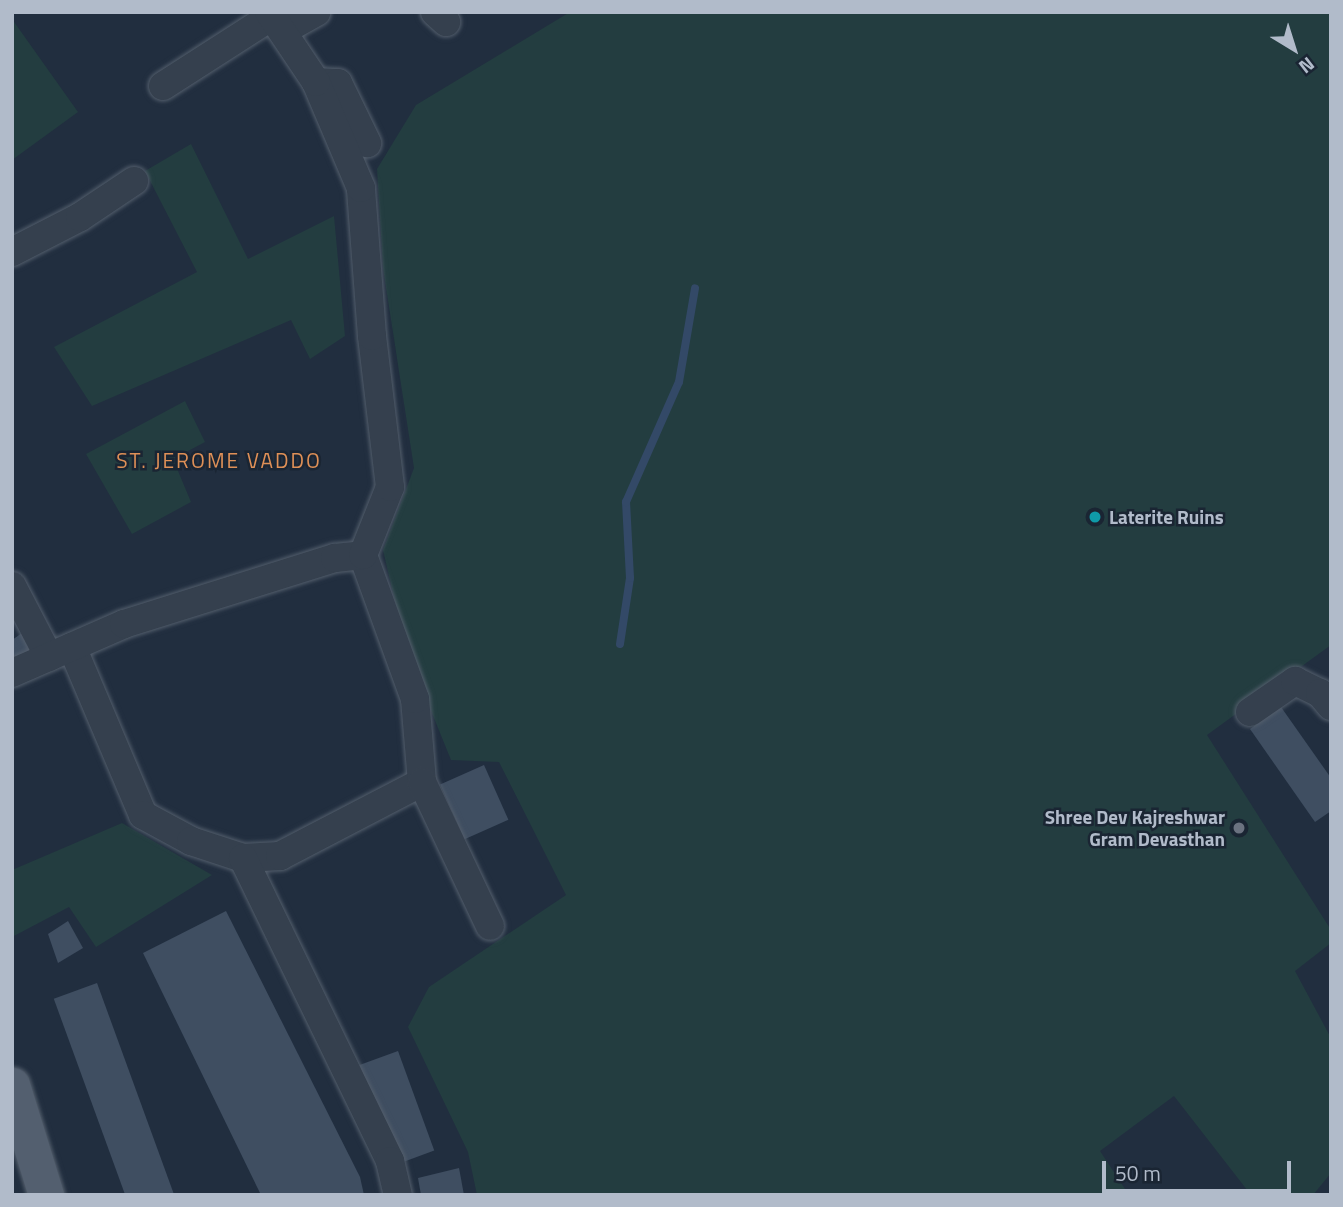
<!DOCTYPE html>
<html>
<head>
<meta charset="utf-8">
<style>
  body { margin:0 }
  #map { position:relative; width:1343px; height:1207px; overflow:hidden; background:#212e3f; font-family:"Titillium Web",sans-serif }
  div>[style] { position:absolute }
  .green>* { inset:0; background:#233d40 }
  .stream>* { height:8px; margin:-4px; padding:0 4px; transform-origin:4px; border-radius:4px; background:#334967 }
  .building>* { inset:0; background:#3f4e61; transform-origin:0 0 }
  .roads { filter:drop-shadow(0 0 2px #535e6c) drop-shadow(0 0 2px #535e6c) }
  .minor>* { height:28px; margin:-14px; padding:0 14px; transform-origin:14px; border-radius:14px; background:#35404e }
  .major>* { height:35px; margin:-17.5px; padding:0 17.5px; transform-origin:17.5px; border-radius:17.5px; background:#535f6f }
  .dots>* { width:19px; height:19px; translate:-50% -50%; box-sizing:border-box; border:4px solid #1a2533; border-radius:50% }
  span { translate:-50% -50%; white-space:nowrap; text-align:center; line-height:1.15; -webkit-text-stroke:5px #1a2533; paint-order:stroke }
  .poi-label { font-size:19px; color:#b1bbca; font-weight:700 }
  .left { translate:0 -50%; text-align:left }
  .right { translate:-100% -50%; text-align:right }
  .neighbourhood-label { font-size:21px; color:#df9057; letter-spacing:2px }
  .frame { position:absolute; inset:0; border:14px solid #b1bbca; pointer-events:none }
  .north { position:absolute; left:1259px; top:14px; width:70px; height:70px; -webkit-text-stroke:5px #1a2533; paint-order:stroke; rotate:142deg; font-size:19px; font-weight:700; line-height:28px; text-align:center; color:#b1bbca }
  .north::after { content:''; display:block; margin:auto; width:24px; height:32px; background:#b1bbca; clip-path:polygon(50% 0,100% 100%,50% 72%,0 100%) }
  .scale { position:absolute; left:1102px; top:1161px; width:189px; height:32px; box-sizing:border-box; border:4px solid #b1bbca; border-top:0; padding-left:9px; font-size:21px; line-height:24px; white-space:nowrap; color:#b1bbca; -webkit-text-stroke:5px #1a2533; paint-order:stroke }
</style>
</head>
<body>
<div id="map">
  <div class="green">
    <div style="clip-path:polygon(570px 12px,1331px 12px,1331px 645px,1207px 735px,1331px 930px,1331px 943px,1295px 971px,1331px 1038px,1331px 1173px,1313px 1195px,1251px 1195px,1174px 1096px,1100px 1151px,1129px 1195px,477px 1195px,468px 1152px,408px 1027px,429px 987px,566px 895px,499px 762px,451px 760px,406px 649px,383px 550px,414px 468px,383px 268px,377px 169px,416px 105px)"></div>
    <div style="clip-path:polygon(12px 19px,78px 112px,12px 160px)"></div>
    <div style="clip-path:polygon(191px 144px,248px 259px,334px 216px,345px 336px,310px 359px,291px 320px,92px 406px,54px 347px,197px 272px,145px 171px)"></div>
    <div style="clip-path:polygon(185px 401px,205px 442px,173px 459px,191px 502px,132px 534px,86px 454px)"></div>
    <div style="clip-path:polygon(122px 823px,212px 875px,96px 947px,69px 907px,12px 937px,12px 870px)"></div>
  </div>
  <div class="stream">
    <div style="left:620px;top:644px;width:67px;rotate:-81.4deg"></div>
    <div style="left:630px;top:578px;width:76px;rotate:-93deg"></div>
    <div style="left:626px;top:502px;width:131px;rotate:-66.2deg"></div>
    <div style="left:679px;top:382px;width:95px;rotate:-80.3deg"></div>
  </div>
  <div class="building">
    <div style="clip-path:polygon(22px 633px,34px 654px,12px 665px,12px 640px)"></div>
    <div style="clip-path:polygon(1281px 707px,1331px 778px,1331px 811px,1315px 822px,1250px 729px)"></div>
    <div style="left:484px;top:765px;width:60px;height:48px;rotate:66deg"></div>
    <div style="clip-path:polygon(226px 911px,360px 1177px,364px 1195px,261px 1195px,143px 953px)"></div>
    <div style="clip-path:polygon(68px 921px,83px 948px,58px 963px,48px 934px)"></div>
    <div style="left:97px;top:983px;width:226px;height:46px;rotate:70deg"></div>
    <div style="left:398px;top:1051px;width:106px;height:41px;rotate:70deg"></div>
    <div style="clip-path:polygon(459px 1168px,464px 1195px,421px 1195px,418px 1178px)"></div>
  </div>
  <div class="roads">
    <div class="minor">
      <div style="left:435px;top:12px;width:15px;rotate:42deg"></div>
      <div style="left:284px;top:30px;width:37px;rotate:-29deg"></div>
      <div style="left:316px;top:82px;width:22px;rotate:3deg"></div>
      <div style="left:338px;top:83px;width:67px;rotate:64.2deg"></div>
      <div style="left:163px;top:86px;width:130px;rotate:-32.7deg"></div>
      <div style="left:12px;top:252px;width:76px;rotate:-27.2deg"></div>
      <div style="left:80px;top:217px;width:65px;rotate:-33.7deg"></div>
      <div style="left:12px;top:586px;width:80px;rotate:62.5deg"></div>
      <div style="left:72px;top:647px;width:182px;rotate:67.1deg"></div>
      <div style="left:143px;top:815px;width:55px;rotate:28.4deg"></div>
      <div style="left:191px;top:841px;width:55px;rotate:18.1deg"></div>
      <div style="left:243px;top:858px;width:37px;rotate:-3deg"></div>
      <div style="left:280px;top:856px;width:160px;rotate:-27.5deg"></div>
      <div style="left:422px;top:782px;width:83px;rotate:-94.8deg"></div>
      <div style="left:415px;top:699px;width:153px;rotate:-109.9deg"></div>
      <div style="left:12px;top:673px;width:122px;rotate:-23.6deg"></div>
      <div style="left:124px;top:624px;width:221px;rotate:-17.4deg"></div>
      <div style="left:335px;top:558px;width:28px;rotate:-6deg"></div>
      <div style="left:363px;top:555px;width:73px;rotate:-68.3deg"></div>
      <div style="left:390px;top:487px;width:152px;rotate:-96.8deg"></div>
      <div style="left:372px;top:336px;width:148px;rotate:-94.3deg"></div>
      <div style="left:361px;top:188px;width:115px;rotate:-113deg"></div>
      <div style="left:316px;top:82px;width:84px;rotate:-123.9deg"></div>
      <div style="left:1250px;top:712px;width:55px;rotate:-34.6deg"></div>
      <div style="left:1295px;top:681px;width:28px;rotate:26deg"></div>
      <div style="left:1320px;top:693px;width:17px;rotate:50deg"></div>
      <div style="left:422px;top:782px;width:159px;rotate:64.7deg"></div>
      <div style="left:243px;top:858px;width:337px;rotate:64.1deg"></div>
      <div style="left:390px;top:1161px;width:35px;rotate:77deg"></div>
    </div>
    <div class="major">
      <div style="left:12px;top:1085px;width:115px;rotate:72.8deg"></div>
    </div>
  </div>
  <div class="dots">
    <div style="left:1095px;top:517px;background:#0f9aa8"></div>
    <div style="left:1239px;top:828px;background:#6b7280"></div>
  </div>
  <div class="poi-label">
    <span class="left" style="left:1109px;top:517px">Laterite Ruins</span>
    <span class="right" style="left:1225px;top:828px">Shree Dev Kajreshwar<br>Gram Devasthan</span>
  </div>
  <div class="neighbourhood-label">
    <span style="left:219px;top:460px">ST. JEROME VADDO</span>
  </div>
  <div class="frame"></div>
  <div class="north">N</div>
  <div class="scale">50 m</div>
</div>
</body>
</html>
